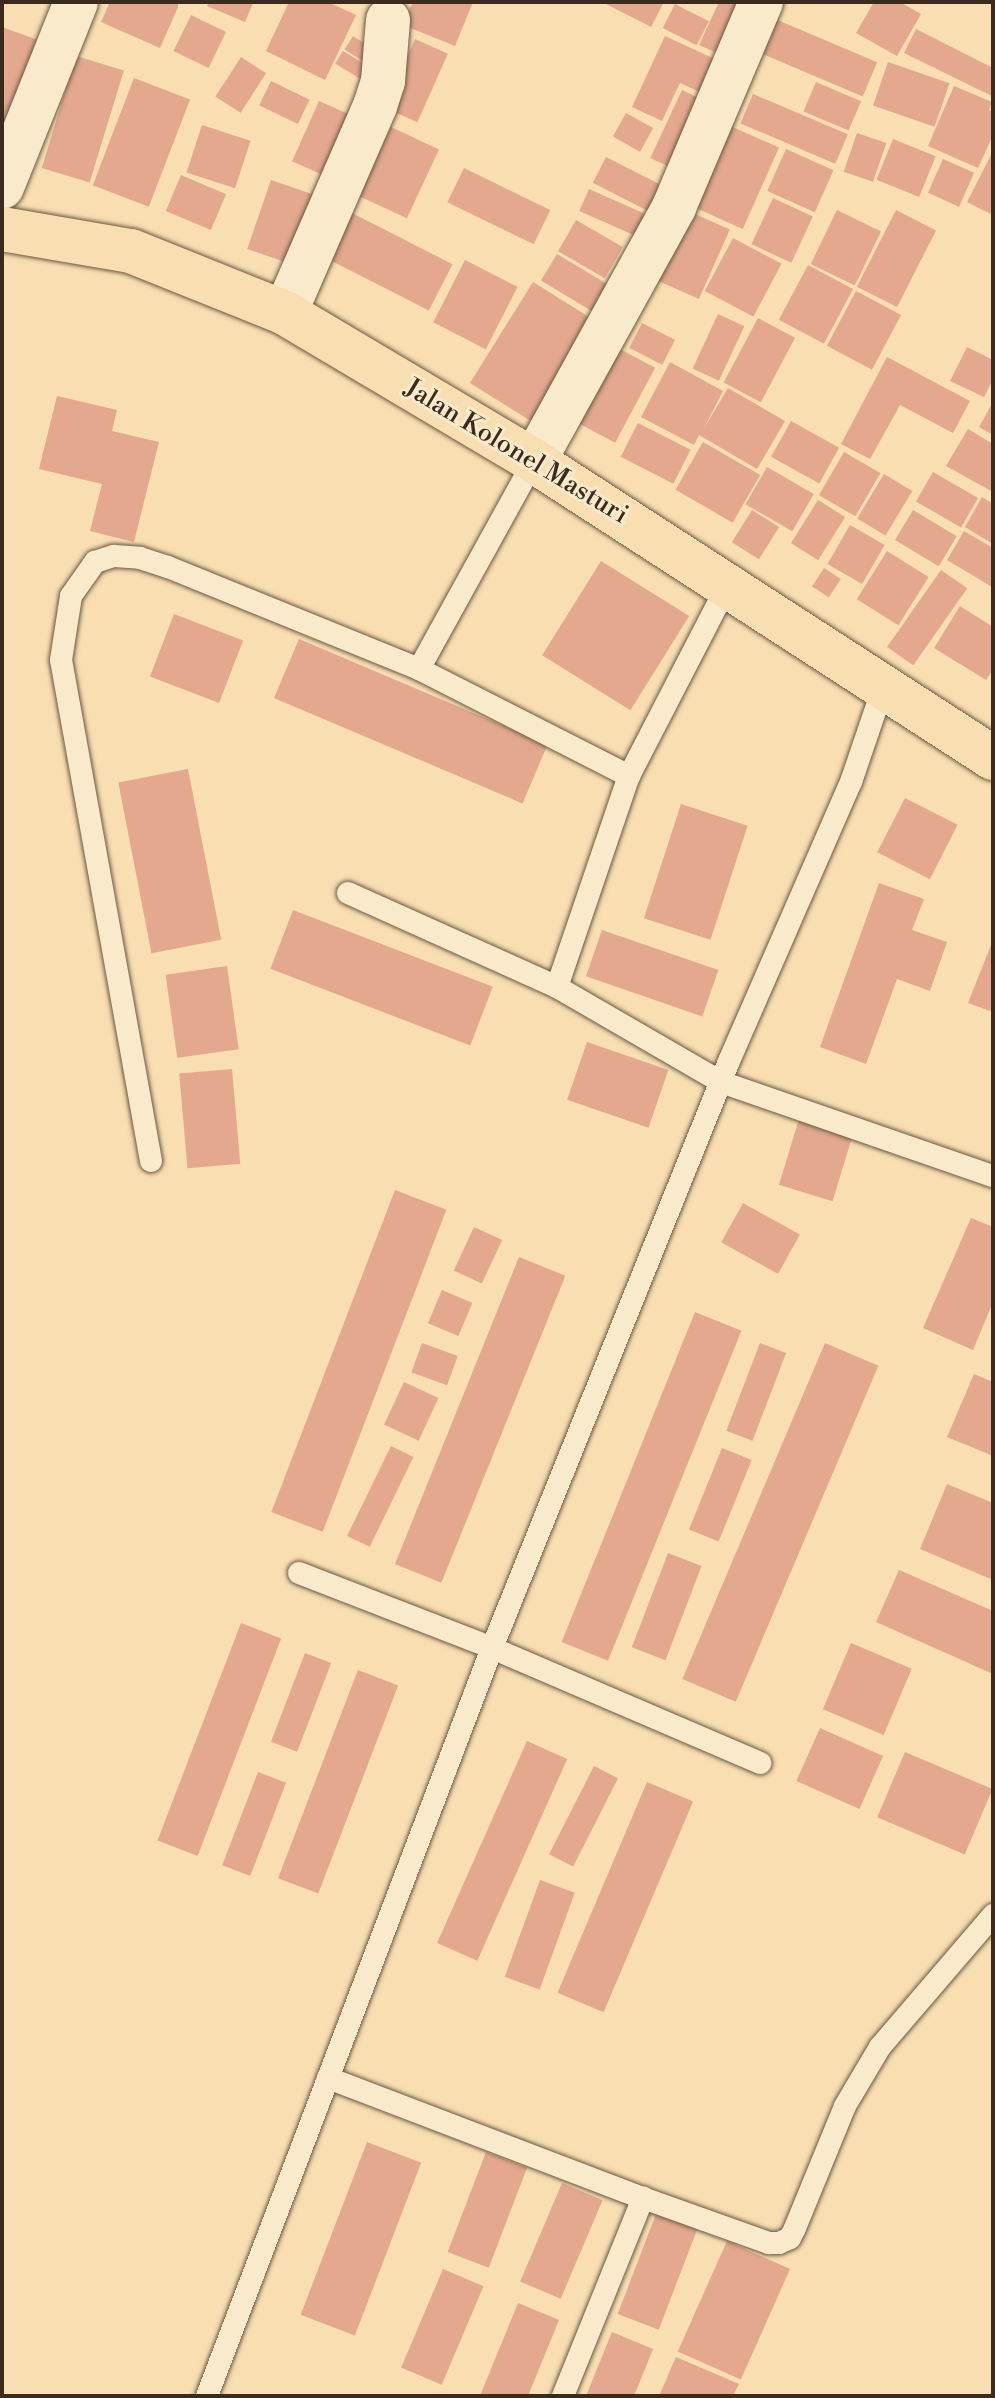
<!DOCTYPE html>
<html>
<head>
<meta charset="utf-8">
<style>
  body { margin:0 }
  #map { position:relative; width:995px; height:2398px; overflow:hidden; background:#f8deb1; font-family:"Libre Bodoni",serif }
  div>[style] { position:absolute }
  .building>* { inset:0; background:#e3a88d; transform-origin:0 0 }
  .roads { filter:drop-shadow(0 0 2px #6a5841) drop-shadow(0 0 2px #6a5841) }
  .lane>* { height:22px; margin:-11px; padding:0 11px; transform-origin:11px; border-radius:11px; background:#faeacc }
  .street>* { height:44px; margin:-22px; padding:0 22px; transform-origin:22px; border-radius:22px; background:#faeacc }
  .primary>* { height:44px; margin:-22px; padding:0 22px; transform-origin:22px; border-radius:22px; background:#f8deb1 }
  span { translate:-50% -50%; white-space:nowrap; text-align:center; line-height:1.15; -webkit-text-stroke:6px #faeacc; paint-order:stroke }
  .street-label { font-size:26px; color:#3a2b1c }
  .frame { position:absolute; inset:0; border:4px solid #3a2b1c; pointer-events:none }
</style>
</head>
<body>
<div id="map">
  <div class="building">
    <div style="clip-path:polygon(110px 2px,178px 2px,178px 7px,160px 48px,101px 22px)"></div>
    <div style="clip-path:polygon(209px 2px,249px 2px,253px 3px,245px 22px,207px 6px)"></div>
    <div style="clip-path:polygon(289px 2px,328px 2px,356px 15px,325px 80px,266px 51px)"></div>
    <div style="clip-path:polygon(413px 2px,473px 2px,455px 46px,403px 25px)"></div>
    <div style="clip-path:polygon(602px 2px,664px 2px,651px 27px)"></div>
    <div style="clip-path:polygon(719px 2px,754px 2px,728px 58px,699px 45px)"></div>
    <div style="clip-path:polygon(874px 2px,900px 2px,921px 14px,897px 56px,856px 33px)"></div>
    <div style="left:675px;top:4px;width:38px;height:27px;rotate:27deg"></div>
    <div style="left:191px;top:15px;width:39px;height:40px;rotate:26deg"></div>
    <div style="left:775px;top:19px;width:111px;height:37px;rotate:23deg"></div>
    <div style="clip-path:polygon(2px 27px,46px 43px,2px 158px)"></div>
    <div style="clip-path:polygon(916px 29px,993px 68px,992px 96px,904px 53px)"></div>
    <div style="left:353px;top:36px;width:28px;height:16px;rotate:32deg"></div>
    <div style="clip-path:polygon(665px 36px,730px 66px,715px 99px,680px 83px,662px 121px,632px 107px)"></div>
    <div style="left:415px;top:39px;width:36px;height:75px;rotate:24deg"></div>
    <div style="left:343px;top:51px;width:29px;height:15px;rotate:31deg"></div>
    <div style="left:76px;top:56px;width:50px;height:117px;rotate:17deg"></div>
    <div style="left:241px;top:57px;width:30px;height:47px;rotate:33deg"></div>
    <div style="left:888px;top:62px;width:65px;height:46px;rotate:19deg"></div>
    <div style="left:134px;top:78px;width:60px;height:115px;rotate:21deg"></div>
    <div style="left:271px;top:81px;width:43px;height:27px;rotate:26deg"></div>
    <div style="left:816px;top:82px;width:49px;height:32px;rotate:23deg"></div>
    <div style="clip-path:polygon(954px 86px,992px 102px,989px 110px,993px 112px,993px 135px,978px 168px,928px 146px)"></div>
    <div style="left:682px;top:90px;width:35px;height:75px;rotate:25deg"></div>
    <div style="left:753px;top:94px;width:103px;height:32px;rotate:23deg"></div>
    <div style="left:319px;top:101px;width:47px;height:66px;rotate:24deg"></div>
    <div style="left:626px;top:113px;width:31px;height:27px;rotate:29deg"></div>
    <div style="left:726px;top:124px;width:58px;height:89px;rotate:24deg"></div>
    <div style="left:202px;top:125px;width:51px;height:50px;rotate:18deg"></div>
    <div style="left:391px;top:127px;width:53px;height:76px;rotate:25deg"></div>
    <div style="left:857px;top:133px;width:31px;height:41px;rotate:19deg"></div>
    <div style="left:893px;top:139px;width:46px;height:44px;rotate:22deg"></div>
    <div style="left:786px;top:149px;width:52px;height:46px;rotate:24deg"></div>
    <div style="clip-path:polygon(993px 151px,993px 215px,967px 202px)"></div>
    <div style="left:606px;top:157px;width:75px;height:29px;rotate:27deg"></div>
    <div style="left:943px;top:159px;width:34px;height:37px;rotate:24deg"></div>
    <div style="left:464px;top:168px;width:96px;height:38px;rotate:26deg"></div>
    <div style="left:181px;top:175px;width:49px;height:39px;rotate:23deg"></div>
    <div style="left:271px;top:180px;width:54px;height:73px;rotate:19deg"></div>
    <div style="left:589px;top:189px;width:66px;height:24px;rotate:24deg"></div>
    <div style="left:773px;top:198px;width:44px;height:51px;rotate:25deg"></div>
    <div style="left:686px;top:210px;width:48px;height:76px;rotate:24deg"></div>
    <div style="left:837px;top:210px;width:49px;height:60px;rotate:26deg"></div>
    <div style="left:896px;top:210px;width:45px;height:86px;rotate:27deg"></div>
    <div style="left:350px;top:212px;width:115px;height:52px;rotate:27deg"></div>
    <div style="left:576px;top:220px;width:54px;height:36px;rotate:30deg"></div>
    <div style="left:733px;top:238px;width:55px;height:60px;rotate:28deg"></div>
    <div style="left:557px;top:254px;width:72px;height:31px;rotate:31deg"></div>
    <div style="left:465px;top:260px;width:59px;height:70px;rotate:27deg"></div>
    <div style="left:808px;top:265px;width:51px;height:62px;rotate:28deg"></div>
    <div style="left:533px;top:282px;width:77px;height:119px;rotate:32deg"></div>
    <div style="left:856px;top:291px;width:51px;height:62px;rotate:28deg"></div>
    <div style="left:718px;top:314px;width:29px;height:60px;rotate:25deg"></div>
    <div style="left:758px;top:318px;width:42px;height:73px;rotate:28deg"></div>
    <div style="left:642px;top:323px;width:37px;height:28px;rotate:27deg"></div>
    <div style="clip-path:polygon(967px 347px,993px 360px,993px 379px,984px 397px,950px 381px)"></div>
    <div style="left:618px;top:348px;width:42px;height:85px;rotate:28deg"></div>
    <div style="clip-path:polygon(887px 357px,970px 401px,953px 433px,900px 405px,870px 459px,841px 444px)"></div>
    <div style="clip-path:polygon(670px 362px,723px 391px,703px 430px,728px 388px,785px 421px,757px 469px,699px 435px,694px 445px,641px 417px)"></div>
    <div style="clip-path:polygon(57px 396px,117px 410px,112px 431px,159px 442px,134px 542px,90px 531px,102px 484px,39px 469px)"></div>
    <div style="clip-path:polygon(993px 402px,993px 435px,979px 427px)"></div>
    <div style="left:791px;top:421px;width:55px;height:41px;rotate:29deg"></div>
    <div style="left:638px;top:423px;width:59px;height:38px;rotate:27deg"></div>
    <div style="clip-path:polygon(968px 429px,993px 444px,993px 492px,946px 466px)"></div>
    <div style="left:703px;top:442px;width:66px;height:55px;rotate:30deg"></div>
    <div style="left:844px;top:452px;width:42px;height:50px;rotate:30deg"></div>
    <div style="left:767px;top:467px;width:54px;height:43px;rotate:30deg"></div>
    <div style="left:933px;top:472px;width:52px;height:34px;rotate:30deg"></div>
    <div style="left:884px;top:474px;width:33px;height:52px;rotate:31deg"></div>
    <div style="clip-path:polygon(982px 497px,993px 504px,993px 544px,965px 527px)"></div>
    <div style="left:818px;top:500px;width:32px;height:51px;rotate:32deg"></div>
    <div style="left:752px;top:510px;width:32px;height:38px;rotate:32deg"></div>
    <div style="left:913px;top:510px;width:51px;height:35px;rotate:31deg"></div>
    <div style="left:850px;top:525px;width:40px;height:45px;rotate:30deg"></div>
    <div style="clip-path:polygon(964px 531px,993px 548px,992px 587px,947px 560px)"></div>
    <div style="left:887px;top:551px;width:49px;height:57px;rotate:32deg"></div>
    <div style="left:601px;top:561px;width:104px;height:111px;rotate:32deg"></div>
    <div style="left:824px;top:568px;width:20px;height:22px;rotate:33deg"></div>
    <div style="left:941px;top:570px;width:32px;height:94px;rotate:35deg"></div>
    <div style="clip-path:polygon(960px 606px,993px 627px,993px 669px,986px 680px,934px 648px)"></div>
    <div style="left:174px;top:614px;width:74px;height:67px;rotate:21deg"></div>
    <div style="left:299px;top:639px;width:270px;height:64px;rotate:23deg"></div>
    <div style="left:188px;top:769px;width:174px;height:71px;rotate:79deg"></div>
    <div style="left:905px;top:798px;width:59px;height:61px;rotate:27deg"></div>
    <div style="left:681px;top:804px;width:70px;height:120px;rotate:18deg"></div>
    <div style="clip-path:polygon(879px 883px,924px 899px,912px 930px,947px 942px,930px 991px,897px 979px,866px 1064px,820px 1047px)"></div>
    <div style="left:293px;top:910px;width:214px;height:63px;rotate:21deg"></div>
    <div style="left:602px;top:930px;width:123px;height:49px;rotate:19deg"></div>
    <div style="clip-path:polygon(993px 940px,993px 1012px,968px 1003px)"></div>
    <div style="left:227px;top:966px;width:84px;height:62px;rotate:82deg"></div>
    <div style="left:587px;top:1042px;width:86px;height:61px;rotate:19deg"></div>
    <div style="left:232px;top:1069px;width:95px;height:53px;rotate:85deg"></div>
    <div style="left:800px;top:1116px;width:56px;height:72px;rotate:17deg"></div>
    <div style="left:395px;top:1190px;width:55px;height:345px;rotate:21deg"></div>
    <div style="left:743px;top:1203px;width:65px;height:45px;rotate:29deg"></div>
    <div style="clip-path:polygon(971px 1218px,993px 1227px,993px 1302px,973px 1350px,923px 1328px)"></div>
    <div style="left:474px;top:1227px;width:31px;height:48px;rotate:25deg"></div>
    <div style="left:519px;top:1257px;width:50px;height:331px;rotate:22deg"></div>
    <div style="left:442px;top:1290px;width:33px;height:36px;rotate:23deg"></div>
    <div style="left:695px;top:1312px;width:50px;height:356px;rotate:22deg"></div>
    <div style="left:422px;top:1343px;width:38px;height:31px;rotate:20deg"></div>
    <div style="left:760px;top:1343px;width:28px;height:94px;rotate:21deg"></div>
    <div style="left:825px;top:1343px;width:58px;height:365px;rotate:23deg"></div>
    <div style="clip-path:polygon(974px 1374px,993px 1382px,993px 1456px,947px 1437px)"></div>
    <div style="left:404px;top:1382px;width:38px;height:47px;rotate:25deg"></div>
    <div style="left:391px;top:1446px;width:25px;height:100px;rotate:26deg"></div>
    <div style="left:722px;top:1448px;width:32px;height:88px;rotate:22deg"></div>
    <div style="clip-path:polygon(947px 1484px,993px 1503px,993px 1580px,920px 1549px)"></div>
    <div style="left:668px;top:1553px;width:36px;height:101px;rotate:21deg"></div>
    <div style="clip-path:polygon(899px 1570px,993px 1611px,993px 1674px,876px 1622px)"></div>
    <div style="left:241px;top:1623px;width:43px;height:233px;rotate:21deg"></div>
    <div style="left:851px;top:1643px;width:66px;height:72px;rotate:23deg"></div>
    <div style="left:305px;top:1653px;width:28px;height:95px;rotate:21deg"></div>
    <div style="left:358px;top:1670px;width:43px;height:223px;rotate:21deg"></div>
    <div style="left:820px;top:1728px;width:69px;height:58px;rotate:24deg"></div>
    <div style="left:527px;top:1741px;width:44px;height:221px;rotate:24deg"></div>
    <div style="left:905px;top:1752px;width:95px;height:71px;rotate:23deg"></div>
    <div style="left:594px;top:1766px;width:27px;height:99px;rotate:27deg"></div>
    <div style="left:258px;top:1772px;width:30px;height:100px;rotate:21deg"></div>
    <div style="left:647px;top:1782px;width:50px;height:229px;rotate:23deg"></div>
    <div style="left:540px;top:1880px;width:37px;height:103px;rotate:20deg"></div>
    <div style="left:367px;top:2142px;width:58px;height:185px;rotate:21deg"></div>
    <div style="left:486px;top:2152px;width:44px;height:107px;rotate:21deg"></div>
    <div style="left:562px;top:2183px;width:44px;height:107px;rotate:23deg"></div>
    <div style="left:656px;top:2214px;width:44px;height:107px;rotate:21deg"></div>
    <div style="left:727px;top:2241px;width:69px;height:121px;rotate:24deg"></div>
    <div style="left:443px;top:2269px;width:44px;height:107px;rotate:23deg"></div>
    <div style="clip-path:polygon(518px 2303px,559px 2320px,528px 2396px,480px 2396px)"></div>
    <div style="clip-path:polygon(612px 2332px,653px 2349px,634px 2396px,586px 2396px)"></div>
    <div style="clip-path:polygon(676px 2357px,739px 2384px,733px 2396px,659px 2396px)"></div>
  </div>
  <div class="roads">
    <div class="lane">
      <div style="left:419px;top:669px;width:238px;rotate:-61.1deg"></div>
      <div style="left:348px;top:893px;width:229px;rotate:24.2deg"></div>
      <div style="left:557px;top:987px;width:190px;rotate:30.1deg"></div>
      <div style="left:721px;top:1082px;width:288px;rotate:19.1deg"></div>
      <div style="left:557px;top:987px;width:223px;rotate:-71.2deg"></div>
      <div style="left:629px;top:776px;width:216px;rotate:-62.7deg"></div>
      <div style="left:151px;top:1161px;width:509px;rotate:-100.18deg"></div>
      <div style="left:61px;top:660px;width:65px;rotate:-81.1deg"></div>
      <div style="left:71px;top:596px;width:42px;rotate:-54.8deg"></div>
      <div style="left:95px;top:562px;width:20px;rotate:-18deg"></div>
      <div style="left:114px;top:556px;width:26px;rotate:4deg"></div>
      <div style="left:140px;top:558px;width:29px;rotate:18deg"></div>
      <div style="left:168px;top:567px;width:271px;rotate:22.1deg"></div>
      <div style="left:419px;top:669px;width:236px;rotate:27deg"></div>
      <div style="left:299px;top:1573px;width:207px;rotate:21.2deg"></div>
      <div style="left:492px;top:1648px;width:292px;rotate:23.2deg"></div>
      <div style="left:328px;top:2078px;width:337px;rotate:20.9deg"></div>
      <div style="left:643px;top:2198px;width:134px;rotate:19.7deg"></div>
      <div style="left:769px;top:2243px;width:10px"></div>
      <div style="left:779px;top:2243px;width:12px;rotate:-24deg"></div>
      <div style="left:790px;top:2238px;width:11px;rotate:-63deg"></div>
      <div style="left:795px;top:2228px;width:132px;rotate:-67.7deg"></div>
      <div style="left:845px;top:2106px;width:69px;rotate:-59.3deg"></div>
      <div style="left:880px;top:2047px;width:174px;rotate:-49.4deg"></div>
      <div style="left:207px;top:2396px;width:800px;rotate:-69.14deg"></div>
      <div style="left:492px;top:1648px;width:633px;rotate:-68.01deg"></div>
      <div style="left:729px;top:1061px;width:305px;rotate:-66.4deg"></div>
      <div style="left:851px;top:782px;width:99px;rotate:-71.2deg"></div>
      <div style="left:563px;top:2396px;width:214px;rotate:-68deg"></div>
    </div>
    <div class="street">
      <div style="left:2px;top:187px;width:199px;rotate:-68.2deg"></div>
      <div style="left:285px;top:313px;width:226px;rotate:-66.5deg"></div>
      <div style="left:375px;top:106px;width:26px;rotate:-72deg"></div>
      <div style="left:383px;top:81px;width:61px;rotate:-85.3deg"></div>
      <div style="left:534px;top:461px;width:290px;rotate:-61.1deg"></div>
      <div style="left:674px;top:207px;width:223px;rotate:-67deg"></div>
    </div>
    <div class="primary">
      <div style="left:2px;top:229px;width:131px;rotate:9.7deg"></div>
      <div style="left:131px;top:251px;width:166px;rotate:21.9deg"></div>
      <div style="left:285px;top:313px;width:290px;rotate:30.7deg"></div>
      <div style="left:534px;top:461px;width:547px;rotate:32.91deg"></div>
    </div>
  </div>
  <div class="street-label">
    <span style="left:516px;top:452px;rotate:31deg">Jalan Kolonel Masturi</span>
  </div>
  <div class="frame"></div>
</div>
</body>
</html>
